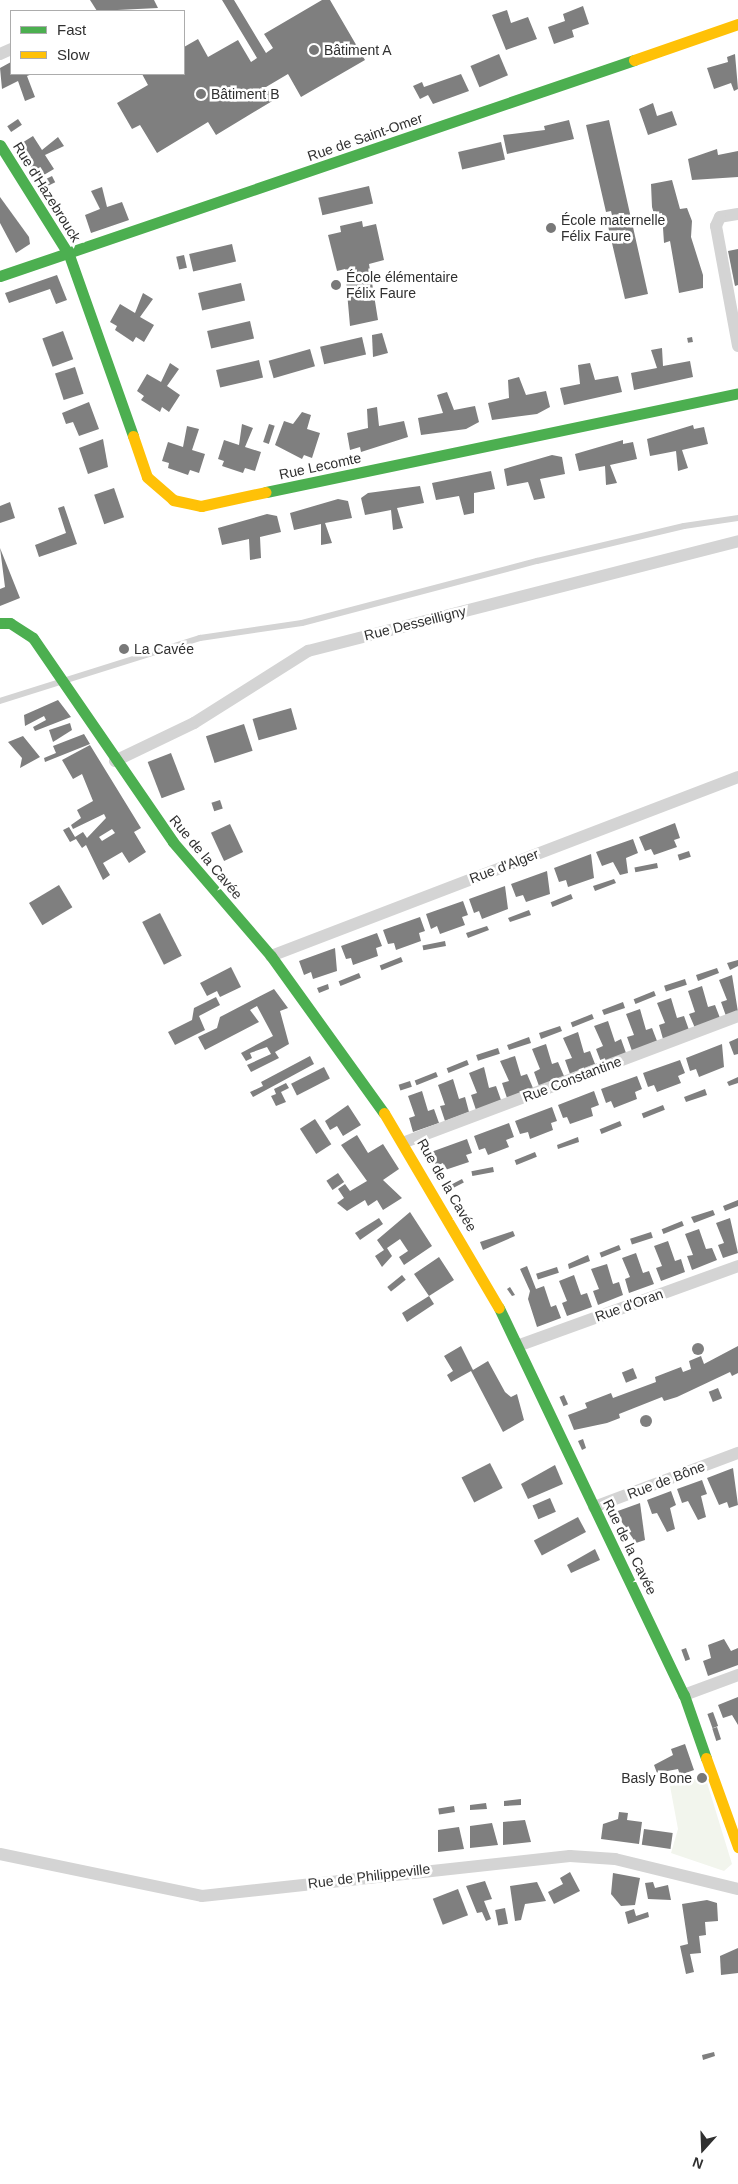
<!DOCTYPE html>
<html>
<head>
<meta charset="utf-8">
<style>
  body { margin:0 }
  #map { position:relative; width:738px; height:2184px; overflow:hidden; background:#fff; font-family:Arial,sans-serif }
  div>[style] { position:absolute }
  .green>* { inset:0; background:#f2f5ed }
  .building>* { inset:0; background:#7f7f7f; transform-origin:0 0 }
  .round { border-radius:50% }
  .lane>* { height:6px; margin:-3px; padding:0 3px; transform-origin:3px; border-radius:3px; background:#d4d4d4 }
  .street>* { height:12px; margin:-6px; padding:0 6px; transform-origin:6px; border-radius:6px; background:#d4d4d4 }
  .fast>* { height:11px; margin:-5.5px; padding:0 5.5px; transform-origin:5.5px; border-radius:5.5px; background:#4caf50 }
  .slow>* { height:11px; margin:-5.5px; padding:0 5.5px; transform-origin:5.5px; border-radius:5.5px; background:#ffc107 }
  .dots>* { width:14px; height:14px; translate:-50% -50%; box-sizing:border-box; border:2px solid #fff; border-radius:50% }
  span { translate:-50% -50%; white-space:nowrap; text-align:center; line-height:1.15; -webkit-text-stroke:5px #fff; paint-order:stroke }
  .poi-label { font-size:14px; color:#303030 }
  .left { translate:0 -50%; text-align:left }
  .right { translate:-100% -50%; text-align:right }
  .street-label { font-size:14px; color:#303030 }
  .legend { position:absolute; left:10px; top:10px; width:175px; height:65px; box-sizing:border-box; background:#fff; border:1px solid #acacac; margin:0; padding:6px 9px; list-style:none; font-size:15px; color:#303030 }
  .legend li { display:flex; align-items:center; gap:10px; height:25px }
  .legend b { width:25px; border:1px solid #acacac }
  .north { position:absolute; left:678px; top:2124px; width:50px; height:50px; -webkit-text-stroke:4px #fff; paint-order:stroke; rotate:200deg; font-size:14px; font-weight:700; line-height:20px; text-align:center; color:#303030 }
  .north::after { content:''; display:block; margin:auto; width:18px; height:22px; background:#303030; clip-path:polygon(50% 0,100% 100%,50% 72%,0 100%) }
</style>
</head>
<body>
<div id="map">
  <div class="green">
    <div style="clip-path:polygon(705px 1776px,732px 1864px,724px 1871px,671px 1853px,678px 1829px,670px 1786px)"></div>
  </div>
  <div class="building">
    <div style="clip-path:polygon(90px 0,154px 0,158px 8px,97px 11px)"></div>
    <div style="clip-path:polygon(222px 0,234px 0,266px 53px,273px 48px,264px 34px,322px 0,330px 0,365px 60px,301px 97px,288px 74px,266px 87px,274px 100px,216px 135px,208px 122px,157px 153px,140px 125px,132px 129px,117px 103px,148px 85px,142px 74px,184px 74px,184px 47px,198px 39px,208px 57px,238px 40px,251px 62px,257px 58px)"></div>
    <div style="clip-path:polygon(583px 6px,589px 24px,572px 30px,574px 37px,554px 44px,548px 27px,565px 21px,563px 14px)"></div>
    <div style="clip-path:polygon(507px 10px,511px 23px,528px 17px,537px 39px,506px 50px,492px 15px)"></div>
    <div style="left:499px;top:54px;width:23px;height:31px;rotate:67deg"></div>
    <div style="clip-path:polygon(735px 54px,738px 89px,734px 91px,731px 83px,714px 89px,707px 68px,728px 62px,727px 57px)"></div>
    <div style="clip-path:polygon(11px 62px,11px 74px,32px 74px,27px 76px,35px 97px,25px 101px,18px 81px,2px 89px,0 68px)"></div>
    <div style="clip-path:polygon(461px 74px,469px 91px,433px 104px,428px 95px,420px 99px,413px 86px,422px 82px,424px 87px)"></div>
    <div style="clip-path:polygon(653px 103px,657px 116px,672px 111px,677px 125px,648px 135px,639px 109px)"></div>
    <div style="left:18px;top:119px;width:7px;height:13px;rotate:56deg"></div>
    <div style="clip-path:polygon(569px 120px,574px 139px,507px 154px,503px 135px,545px 130px,544px 126px)"></div>
    <div style="clip-path:polygon(609px 120px,648px 294px,625px 299px,608px 226px,614px 224px,611px 211px,606px 212px,586px 125px)"></div>
    <div style="clip-path:polygon(33px 136px,42px 150px,58px 137px,64px 146px,45px 155px,54px 169px,37px 179px,17px 146px)"></div>
    <div style="left:501px;top:142px;width:18px;height:44px;rotate:77deg"></div>
    <div style="clip-path:polygon(717px 149px,718px 155px,738px 151px,738px 177px,692px 180px,688px 159px)"></div>
    <div style="left:52px;top:176px;width:7px;height:14px;rotate:63deg"></div>
    <div style="clip-path:polygon(672px 180px,680px 209px,687px 208px,692px 221px,691px 237px,703px 275px,703px 288px,679px 293px,670px 241px,664px 243px,662px 213px,654px 214px,652px 207px,651px 184px)"></div>
    <div style="left:369px;top:186px;width:18px;height:52px;rotate:77deg"></div>
    <div style="clip-path:polygon(102px 187px,107px 207px,122px 202px,129px 220px,91px 233px,85px 215px,100px 209px,91px 191px)"></div>
    <div style="clip-path:polygon(0 197px,29px 237px,30px 244px,16px 253px,0 223px)"></div>
    <div style="clip-path:polygon(362px 221px,363px 227px,376px 224px,384px 260px,369px 264px,378px 320px,350px 326px,345px 269px,337px 271px,328px 235px,341px 232px,340px 226px)"></div>
    <div style="left:232px;top:244px;width:18px;height:44px;rotate:77deg"></div>
    <div style="clip-path:polygon(738px 249px,738px 285px,735px 286px,728px 251px)"></div>
    <div style="left:184px;top:255px;width:13px;height:8px;rotate:77deg"></div>
    <div style="clip-path:polygon(57px 275px,67px 300px,56px 304px,50px 289px,9px 303px,5px 293px)"></div>
    <div style="left:241px;top:283px;width:18px;height:44px;rotate:77deg"></div>
    <div style="clip-path:polygon(143px 293px,153px 299px,140px 317px,154px 325px,144px 342px,136px 337px,133px 342px,115px 330px,117px 326px,110px 322px,120px 304px,135px 313px)"></div>
    <div style="left:250px;top:321px;width:18px;height:44px;rotate:77deg"></div>
    <div style="left:63px;top:331px;width:30px;height:22px;rotate:70deg"></div>
    <div style="clip-path:polygon(382px 333px,388px 353px,373px 357px,372px 335px)"></div>
    <div style="left:362px;top:337px;width:18px;height:43px;rotate:77deg"></div>
    <div style="left:692px;top:337px;width:5px;height:5px;rotate:79deg"></div>
    <div style="clip-path:polygon(662px 348px,663px 366px,690px 361px,693px 377px,634px 390px,631px 373px,657px 368px,651px 350px)"></div>
    <div style="left:310px;top:349px;width:18px;height:43px;rotate:74deg"></div>
    <div style="left:259px;top:360px;width:18px;height:44px;rotate:77deg"></div>
    <div style="clip-path:polygon(170px 363px,179px 369px,167px 386px,180px 395px,169px 412px,162px 407px,160px 412px,141px 400px,144px 396px,137px 391px,147px 374px,161px 382px)"></div>
    <div style="clip-path:polygon(590px 363px,595px 380px,618px 376px,622px 392px,564px 405px,560px 388px,580px 384px,578px 365px)"></div>
    <div style="left:75px;top:367px;width:28px;height:21px;rotate:72deg"></div>
    <div style="clip-path:polygon(519px 377px,526px 395px,546px 391px,550px 407px,537px 414px,492px 420px,488px 403px,509px 398px,508px 380px)"></div>
    <div style="clip-path:polygon(447px 392px,454px 410px,475px 406px,479px 422px,466px 429px,421px 435px,418px 418px,443px 413px,437px 395px)"></div>
    <div style="clip-path:polygon(89px 402px,99px 429px,79px 436px,73px 422px,66px 424px,62px 413px)"></div>
    <div style="clip-path:polygon(377px 407px,379px 426px,404px 421px,408px 437px,361px 452px,360px 447px,350px 450px,347px 433px,368px 428px,367px 409px)"></div>
    <div style="clip-path:polygon(302px 412px,311px 415px,307px 429px,320px 433px,312px 458px,304px 455px,302px 459px,275px 445px,284px 421px,293px 424px)"></div>
    <div style="clip-path:polygon(242px 424px,253px 428px,245px 447px,261px 452px,255px 471px,245px 468px,243px 473px,222px 466px,224px 461px,218px 459px,224px 440px,239px 445px)"></div>
    <div style="left:269px;top:424px;width:6px;height:19px;rotate:18deg"></div>
    <div style="clip-path:polygon(693px 425px,694px 429px,704px 427px,708px 444px,682px 450px,688px 468px,678px 471px,676px 451px,650px 456px,647px 439px)"></div>
    <div style="clip-path:polygon(187px 426px,199px 429px,192px 450px,205px 454px,199px 473px,190px 470px,188px 475px,168px 468px,169px 463px,162px 461px,168px 442px,183px 447px)"></div>
    <div style="clip-path:polygon(103px 439px,108px 467px,88px 474px,79px 448px)"></div>
    <div style="clip-path:polygon(623px 440px,623px 444px,633px 442px,637px 459px,610px 465px,617px 483px,606px 485px,605px 466px,579px 471px,575px 454px)"></div>
    <div style="clip-path:polygon(552px 455px,562px 457px,565px 474px,540px 479px,545px 498px,534px 500px,528px 482px,507px 486px,504px 469px)"></div>
    <div style="clip-path:polygon(491px 471px,495px 489px,474px 493px,474px 513px,464px 515px,459px 496px,436px 500px,432px 483px)"></div>
    <div style="clip-path:polygon(420px 486px,424px 503px,397px 508px,403px 528px,393px 530px,391px 510px,365px 515px,361px 498px,368px 493px)"></div>
    <div style="left:114px;top:488px;width:31px;height:21px;rotate:71deg"></div>
    <div style="clip-path:polygon(338px 499px,348px 501px,352px 518px,325px 523px,332px 543px,321px 545px,321px 524px,294px 530px,290px 513px)"></div>
    <div style="clip-path:polygon(10px 502px,15px 518px,0 523px,0 506px)"></div>
    <div style="clip-path:polygon(64px 506px,77px 544px,39px 557px,35px 545px,66px 533px,58px 508px)"></div>
    <div style="clip-path:polygon(267px 514px,277px 516px,281px 532px,260px 537px,261px 558px,250px 560px,249px 539px,222px 545px,218px 528px)"></div>
    <div style="clip-path:polygon(0 548px,20px 598px,0 606px,0 589px,5px 587px)"></div>
    <div style="clip-path:polygon(58px 700px,71px 717px,35px 731px,33px 727px,46px 720px,44px 716px,25px 726px,24px 715px)"></div>
    <div style="left:291px;top:708px;width:22px;height:40px;rotate:74deg"></div>
    <div style="clip-path:polygon(70px 723px,72px 730px,53px 742px,49px 730px)"></div>
    <div style="left:244px;top:724px;width:28px;height:40px;rotate:72deg"></div>
    <div style="clip-path:polygon(84px 734px,90px 744px,45px 762px,44px 758px,56px 753px,53px 746px)"></div>
    <div style="clip-path:polygon(23px 736px,40px 757px,20px 768px,22px 758px,8px 742px)"></div>
    <div style="clip-path:polygon(evenodd,90px 745px,141px 828px,134px 832px,146px 852px,129px 863px,122px 852px,103px 863px,110px 875px,103px 880px,86px 845px,82px 848px,76px 839px,70px 842px,63px 830px,69px 827px,75px 837px,83px 832px,87px 838px,106px 818px,104px 814px,73px 829px,71px 825px,81px 818px,77px 810px,93px 801px,82px 774px,73px 779px,62px 760px,90px 745px,112px 829px,115px 833px,102px 841px,99px 837px,112px 829px)"></div>
    <div style="left:171px;top:753px;width:39px;height:25px;rotate:69deg"></div>
    <div style="left:220px;top:800px;width:9px;height:9px;rotate:72deg"></div>
    <div style="clip-path:polygon(675px 823px,680px 838px,674px 840px,677px 847px,654px 855px,651px 849px,645px 851px,639px 837px)"></div>
    <div style="left:230px;top:824px;width:31px;height:21px;rotate:65deg"></div>
    <div style="clip-path:polygon(633px 839px,638px 853px,626px 858px,628px 873px,620px 875px,613px 862px,602px 866px,596px 852px)"></div>
    <div style="left:689px;top:851px;width:6px;height:12px;rotate:72deg"></div>
    <div style="clip-path:polygon(591px 854px,594px 878px,568px 887px,566px 880px,559px 882px,554px 868px)"></div>
    <div style="left:657px;top:863px;width:5px;height:23px;rotate:79deg"></div>
    <div style="clip-path:polygon(547px 871px,550px 894px,526px 902px,523px 895px,516px 897px,511px 884px)"></div>
    <div style="clip-path:polygon(614px 879px,616px 883px,595px 891px,593px 886px)"></div>
    <div style="left:59px;top:885px;width:26px;height:35px;rotate:59deg"></div>
    <div style="clip-path:polygon(505px 886px,508px 909px,482px 919px,479px 911px,474px 913px,469px 899px)"></div>
    <div style="left:571px;top:894px;width:5px;height:22px;rotate:68deg"></div>
    <div style="clip-path:polygon(463px 901px,468px 915px,462px 917px,465px 925px,440px 934px,437px 926px,431px 929px,426px 914px)"></div>
    <div style="clip-path:polygon(529px 910px,531px 915px,510px 922px,508px 918px)"></div>
    <div style="left:160px;top:913px;width:48px;height:20px;rotate:63deg"></div>
    <div style="clip-path:polygon(420px 917px,425px 931px,419px 933px,421px 941px,396px 950px,394px 943px,388px 944px,383px 930px)"></div>
    <div style="clip-path:polygon(487px 926px,489px 930px,468px 938px,466px 933px)"></div>
    <div style="clip-path:polygon(377px 933px,382px 946px,376px 948px,378px 956px,353px 965px,351px 958px,346px 959px,341px 946px)"></div>
    <div style="left:445px;top:941px;width:5px;height:23px;rotate:79deg"></div>
    <div style="clip-path:polygon(335px 948px,337px 971px,313px 979px,311px 972px,304px 975px,299px 961px)"></div>
    <div style="left:401px;top:957px;width:5px;height:23px;rotate:68deg"></div>
    <div style="clip-path:polygon(738px 960px,738px 966px,730px 970px,727px 963px)"></div>
    <div style="clip-path:polygon(231px 967px,241px 987px,220px 997px,217px 991px,207px 996px,200px 983px)"></div>
    <div style="clip-path:polygon(717px 968px,719px 973px,698px 981px,696px 975px)"></div>
    <div style="left:359px;top:973px;width:5px;height:22px;rotate:68deg"></div>
    <div style="clip-path:polygon(732px 975px,738px 1012px,726px 1016px,721px 1002px,727px 1000px,719px 980px)"></div>
    <div style="left:685px;top:979px;width:6px;height:22px;rotate:72deg"></div>
    <div style="clip-path:polygon(328px 984px,329px 989px,319px 993px,317px 988px)"></div>
    <div style="clip-path:polygon(702px 986px,708px 1007px,715px 1005px,720px 1018px,695px 1028px,689px 1014px,695px 1012px,688px 991px)"></div>
    <div style="clip-path:polygon(274px 989px,288px 1008px,280px 1011px,289px 1044px,275px 1052px,279px 1058px,251px 1072px,247px 1065px,271px 1054px,267px 1047px,250px 1053px,252px 1058px,246px 1061px,241px 1053px,273px 1036px,257px 1006px,250px 1010px,259px 1022px,205px 1050px,198px 1037px,217px 1028px,220px 1017px)"></div>
    <div style="left:654px;top:991px;width:5px;height:22px;rotate:68deg"></div>
    <div style="clip-path:polygon(216px 997px,220px 1005px,199px 1016px,205px 1030px,175px 1045px,168px 1032px,192px 1020px,194px 1008px)"></div>
    <div style="clip-path:polygon(671px 998px,677px 1018px,684px 1016px,689px 1030px,663px 1039px,659px 1025px,665px 1023px,657px 1003px)"></div>
    <div style="clip-path:polygon(623px 1002px,625px 1008px,604px 1015px,602px 1010px)"></div>
    <div style="clip-path:polygon(640px 1009px,646px 1030px,652px 1028px,657px 1041px,632px 1051px,627px 1037px,634px 1035px,626px 1014px)"></div>
    <div style="left:592px;top:1014px;width:5px;height:23px;rotate:68deg"></div>
    <div style="clip-path:polygon(608px 1021px,615px 1042px,621px 1039px,626px 1053px,601px 1062px,596px 1049px,603px 1046px,594px 1026px)"></div>
    <div style="clip-path:polygon(560px 1026px,562px 1031px,541px 1039px,539px 1033px)"></div>
    <div style="clip-path:polygon(578px 1032px,584px 1053px,590px 1051px,595px 1064px,570px 1074px,565px 1060px,572px 1058px,563px 1038px)"></div>
    <div style="clip-path:polygon(529px 1037px,531px 1043px,509px 1050px,507px 1045px)"></div>
    <div style="clip-path:polygon(738px 1038px,738px 1054px,734px 1055px,729px 1042px)"></div>
    <div style="clip-path:polygon(546px 1044px,552px 1064px,558px 1062px,564px 1076px,539px 1086px,534px 1072px,540px 1069px,532px 1049px)"></div>
    <div style="clip-path:polygon(722px 1044px,724px 1067px,699px 1077px,696px 1069px,690px 1071px,686px 1058px)"></div>
    <div style="left:498px;top:1048px;width:6px;height:23px;rotate:72deg"></div>
    <div style="clip-path:polygon(310px 1056px,314px 1064px,253px 1097px,250px 1092px,263px 1086px,261px 1082px)"></div>
    <div style="clip-path:polygon(515px 1056px,521px 1076px,527px 1074px,533px 1088px,507px 1098px,502px 1083px,509px 1081px,500px 1061px)"></div>
    <div style="left:467px;top:1060px;width:5px;height:22px;rotate:68deg"></div>
    <div style="clip-path:polygon(680px 1060px,685px 1073px,678px 1076px,681px 1083px,657px 1092px,654px 1085px,648px 1087px,643px 1073px)"></div>
    <div style="left:324px;top:1067px;width:13px;height:37px;rotate:63deg"></div>
    <div style="clip-path:polygon(484px 1067px,489px 1088px,496px 1086px,501px 1100px,476px 1110px,471px 1095px,477px 1093px,469px 1073px)"></div>
    <div style="left:436px;top:1072px;width:5px;height:23px;rotate:68deg"></div>
    <div style="clip-path:polygon(637px 1076px,642px 1089px,635px 1092px,637px 1099px,614px 1108px,611px 1101px,606px 1103px,601px 1089px)"></div>
    <div style="clip-path:polygon(738px 1077px,738px 1083px,729px 1086px,727px 1082px)"></div>
    <div style="clip-path:polygon(453px 1079px,459px 1099px,465px 1097px,469px 1112px,445px 1121px,440px 1106px,445px 1105px,438px 1085px)"></div>
    <div style="left:410px;top:1081px;width:6px;height:12px;rotate:72deg"></div>
    <div style="clip-path:polygon(286px 1083px,289px 1088px,281px 1092px,286px 1102px,276px 1106px,271px 1096px,276px 1094px,274px 1089px)"></div>
    <div style="clip-path:polygon(705px 1089px,707px 1095px,686px 1102px,684px 1097px)"></div>
    <div style="clip-path:polygon(422px 1091px,428px 1111px,434px 1109px,439px 1123px,413px 1132px,409px 1118px,415px 1116px,408px 1096px)"></div>
    <div style="clip-path:polygon(594px 1091px,599px 1105px,591px 1108px,593px 1116px,570px 1124px,567px 1117px,563px 1118px,558px 1105px)"></div>
    <div style="clip-path:polygon(348px 1105px,361px 1125px,343px 1136px,337px 1126px,330px 1130px,325px 1121px)"></div>
    <div style="left:663px;top:1105px;width:5px;height:23px;rotate:68deg"></div>
    <div style="clip-path:polygon(552px 1107px,557px 1121px,551px 1123px,553px 1130px,530px 1139px,528px 1132px,520px 1134px,515px 1121px)"></div>
    <div style="left:315px;top:1119px;width:30px;height:18px;rotate:57deg"></div>
    <div style="left:620px;top:1121px;width:5px;height:22px;rotate:68deg"></div>
    <div style="clip-path:polygon(509px 1123px,514px 1137px,506px 1140px,509px 1147px,488px 1155px,485px 1148px,479px 1150px,474px 1136px)"></div>
    <div style="clip-path:polygon(357px 1135px,368px 1153px,383px 1144px,399px 1169px,383px 1180px,402px 1198px,383px 1210px,377px 1200px,368px 1206px,365px 1200px,347px 1211px,337px 1203px,344px 1198px,338px 1189px,345px 1184px,350px 1191px,367px 1181px,341px 1145px)"></div>
    <div style="clip-path:polygon(578px 1137px,579px 1142px,558px 1149px,557px 1145px)"></div>
    <div style="clip-path:polygon(467px 1139px,472px 1153px,466px 1155px,469px 1162px,445px 1170px,443px 1163px,436px 1166px,431px 1152px)"></div>
    <div style="left:535px;top:1152px;width:5px;height:22px;rotate:68deg"></div>
    <div style="left:493px;top:1167px;width:5px;height:22px;rotate:79deg"></div>
    <div style="left:338px;top:1173px;width:11px;height:14px;rotate:56deg"></div>
    <div style="left:462px;top:1179px;width:4px;height:12px;rotate:63deg"></div>
    <div style="clip-path:polygon(738px 1200px,738px 1206px,725px 1211px,723px 1206px)"></div>
    <div style="clip-path:polygon(713px 1210px,715px 1215px,694px 1223px,691px 1217px)"></div>
    <div style="clip-path:polygon(410px 1212px,432px 1246px,404px 1265px,399px 1257px,408px 1251px,400px 1239px,387px 1248px,392px 1256px,382px 1267px,375px 1256px,384px 1250px,377px 1240px)"></div>
    <div style="clip-path:polygon(379px 1218px,383px 1224px,360px 1240px,355px 1233px)"></div>
    <div style="clip-path:polygon(730px 1218px,738px 1253px,723px 1258px,718px 1245px,724px 1243px,716px 1223px)"></div>
    <div style="left:682px;top:1221px;width:5px;height:22px;rotate:68deg"></div>
    <div style="clip-path:polygon(699px 1229px,706px 1249px,712px 1248px,717px 1260px,692px 1270px,687px 1256px,693px 1255px,685px 1234px)"></div>
    <div style="clip-path:polygon(513px 1231px,515px 1236px,483px 1250px,480px 1242px)"></div>
    <div style="left:651px;top:1232px;width:6px;height:22px;rotate:72deg"></div>
    <div style="clip-path:polygon(668px 1241px,675px 1261px,681px 1259px,685px 1272px,661px 1281px,656px 1268px,662px 1266px,654px 1246px)"></div>
    <div style="left:619px;top:1245px;width:5px;height:21px;rotate:68deg"></div>
    <div style="clip-path:polygon(636px 1253px,643px 1273px,649px 1271px,654px 1284px,629px 1293px,625px 1279px,630px 1277px,622px 1258px)"></div>
    <div style="clip-path:polygon(588px 1255px,590px 1261px,569px 1269px,568px 1264px)"></div>
    <div style="clip-path:polygon(439px 1257px,454px 1280px,429px 1296px,434px 1304px,407px 1322px,402px 1313px,429px 1296px,414px 1274px)"></div>
    <div style="clip-path:polygon(607px 1264px,613px 1284px,619px 1282px,623px 1295px,598px 1305px,593px 1291px,599px 1289px,591px 1269px)"></div>
    <div style="clip-path:polygon(527px 1266px,536px 1289px,544px 1286px,551px 1307px,556px 1305px,561px 1318px,537px 1327px,528px 1299px,530px 1291px,520px 1269px)"></div>
    <div style="left:557px;top:1267px;width:6px;height:22px;rotate:72deg"></div>
    <div style="left:402px;top:1275px;width:6px;height:19px;rotate:51deg"></div>
    <div style="clip-path:polygon(574px 1275px,581px 1295px,587px 1293px,592px 1307px,567px 1316px,562px 1303px,567px 1301px,559px 1281px)"></div>
    <div style="clip-path:polygon(510px 1287px,515px 1295px,512px 1296px,507px 1289px)"></div>
    <div class="round" style="left:692px;top:1343px;width:12px;height:12px"></div>
    <div style="clip-path:polygon(461px 1346px,473px 1370px,488px 1361px,505px 1392px,511px 1397px,517px 1394px,524px 1420px,503px 1432px,471px 1371px,451px 1382px,447px 1375px,453px 1371px,444px 1356px)"></div>
    <div style="clip-path:polygon(738px 1346px,738px 1373px,732px 1376px,730px 1372px,677px 1397px,664px 1401px,662px 1397px,619px 1414px,620px 1418px,607px 1423px,574px 1430px,568px 1415px,587px 1408px,585px 1403px,611px 1393px,613px 1398px,656px 1382px,655px 1377px,681px 1367px,683px 1372px,691px 1369px,689px 1361px,701px 1356px,704px 1364px)"></div>
    <div style="left:633px;top:1368px;width:11px;height:12px;rotate:68deg"></div>
    <div style="left:718px;top:1388px;width:11px;height:10px;rotate:68deg"></div>
    <div style="left:564px;top:1395px;width:10px;height:5px;rotate:66deg"></div>
    <div class="round" style="left:640px;top:1415px;width:12px;height:12px"></div>
    <div style="clip-path:polygon(583px 1439px,586px 1448px,582px 1450px,578px 1441px)"></div>
    <div style="left:490px;top:1463px;width:28px;height:32px;rotate:63deg"></div>
    <div style="clip-path:polygon(555px 1465px,563px 1484px,528px 1499px,521px 1484px)"></div>
    <div style="clip-path:polygon(733px 1468px,738px 1505px,729px 1508px,727px 1502px,719px 1505px,707px 1478px)"></div>
    <div style="clip-path:polygon(702px 1480px,707px 1494px,701px 1496px,706px 1517px,698px 1520px,688px 1501px,682px 1503px,677px 1489px)"></div>
    <div style="clip-path:polygon(671px 1491px,676px 1505px,670px 1508px,675px 1529px,667px 1532px,657px 1513px,652px 1514px,647px 1500px)"></div>
    <div style="left:550px;top:1498px;width:15px;height:19px;rotate:67deg"></div>
    <div style="clip-path:polygon(640px 1503px,645px 1540px,636px 1543px,615px 1512px)"></div>
    <div style="left:578px;top:1517px;width:17px;height:50px;rotate:62deg"></div>
    <div style="clip-path:polygon(595px 1549px,600px 1560px,571px 1573px,567px 1565px)"></div>
    <div style="clip-path:polygon(724px 1639px,731px 1651px,738px 1648px,738px 1665px,708px 1676px,703px 1661px,711px 1658px,708px 1645px)"></div>
    <div style="left:686px;top:1648px;width:12px;height:5px;rotate:70deg"></div>
    <div style="clip-path:polygon(738px 1697px,738px 1725px,732px 1715px,723px 1718px,718px 1705px)"></div>
    <div style="left:713px;top:1712px;width:15px;height:6px;rotate:70deg"></div>
    <div style="left:717px;top:1727px;width:13px;height:5px;rotate:72deg"></div>
    <div style="clip-path:polygon(685px 1744px,694px 1770px,680px 1775px,678px 1769px,657px 1773px,654px 1765px,673px 1755px,671px 1749px)"></div>
    <div style="clip-path:polygon(521px 1799px,521px 1805px,504px 1806px,504px 1801px)"></div>
    <div style="clip-path:polygon(486px 1803px,487px 1809px,470px 1810px,470px 1805px)"></div>
    <div style="left:454px;top:1806px;width:6px;height:16px;rotate:81deg"></div>
    <div style="clip-path:polygon(619px 1812px,628px 1813px,627px 1820px,642px 1822px,639px 1844px,601px 1839px,603px 1824px,618px 1819px)"></div>
    <div style="clip-path:polygon(525px 1820px,531px 1842px,503px 1845px,503px 1822px)"></div>
    <div style="clip-path:polygon(492px 1823px,498px 1845px,470px 1848px,470px 1826px)"></div>
    <div style="clip-path:polygon(459px 1827px,464px 1849px,438px 1852px,438px 1830px)"></div>
    <div style="left:644px;top:1829px;width:29px;height:16px;rotate:8deg"></div>
    <div style="clip-path:polygon(570px 1872px,580px 1891px,554px 1904px,548px 1892px,563px 1884px,560px 1878px)"></div>
    <div style="clip-path:polygon(613px 1873px,640px 1878px,635px 1905px,621px 1906px,611px 1894px)"></div>
    <div style="clip-path:polygon(485px 1881px,492px 1899px,484px 1901px,491px 1919px,486px 1921px,482px 1912px,477px 1913px,466px 1886px)"></div>
    <div style="clip-path:polygon(537px 1882px,546px 1901px,525px 1904px,521px 1920px,515px 1921px,510px 1886px)"></div>
    <div style="clip-path:polygon(653px 1882px,655px 1888px,668px 1885px,671px 1900px,648px 1899px,645px 1883px)"></div>
    <div style="left:458px;top:1889px;width:28px;height:27px;rotate:69deg"></div>
    <div style="clip-path:polygon(707px 1900px,717px 1903px,718px 1921px,705px 1922px,706px 1935px,699px 1936px,701px 1953px,690px 1954px,694px 1972px,686px 1974px,680px 1946px,688px 1944px,682px 1904px)"></div>
    <div style="left:505px;top:1908px;width:16px;height:10px;rotate:79deg"></div>
    <div style="clip-path:polygon(634px 1909px,636px 1916px,648px 1912px,649px 1917px,628px 1924px,625px 1912px)"></div>
    <div style="clip-path:polygon(738px 1948px,738px 1973px,721px 1975px,720px 1956px)"></div>
    <div style="clip-path:polygon(714px 2052px,715px 2056px,703px 2060px,702px 2055px)"></div>
  </div>
  <div class="lane">
    <div style="left:0;top:701px;width:210px;rotate:-17.5deg"></div>
    <div style="left:200px;top:638px;width:103px;rotate:-8.4deg"></div>
    <div style="left:302px;top:623px;width:243px;rotate:-14.8deg"></div>
    <div style="left:537px;top:561px;width:151px;rotate:-13.4deg"></div>
    <div style="left:684px;top:526px;width:55px;rotate:-8.4deg"></div>
  </div>
  <div class="street">
    <div style="left:0;top:54px;width:12px;rotate:-24deg"></div>
    <div style="left:738px;top:214px;width:18px;rotate:171deg"></div>
    <div style="left:720px;top:217px;width:10px;rotate:114deg"></div>
    <div style="left:716px;top:226px;width:122px;rotate:79.6deg"></div>
    <div style="left:115px;top:761px;width:88px;rotate:-25.7deg"></div>
    <div style="left:194px;top:723px;width:135px;rotate:-32.3deg"></div>
    <div style="left:308px;top:651px;width:444px;rotate:-14.3deg"></div>
    <div style="left:271px;top:956px;width:500px;rotate:-20.97deg"></div>
    <div style="left:405px;top:1142px;width:356px;rotate:-20.7deg"></div>
    <div style="left:520px;top:1345px;width:232px;rotate:-19.9deg"></div>
    <div style="left:594px;top:1507px;width:154px;rotate:-20.6deg"></div>
    <div style="left:684px;top:1695px;width:58px;rotate:-20.3deg"></div>
    <div style="left:0;top:1854px;width:206px;rotate:11.7deg"></div>
    <div style="left:202px;top:1896px;width:370px;rotate:-6.2deg"></div>
    <div style="left:570px;top:1856px;width:45px;rotate:3.8deg"></div>
    <div style="left:615px;top:1859px;width:127px;rotate:13.7deg"></div>
  </div>
  <div class="fast">
    <div style="left:0;top:145px;width:130px;rotate:57.9deg"></div>
    <div style="left:69px;top:255px;width:192px;rotate:70.5deg"></div>
    <div style="left:0;top:276px;width:670px;rotate:-18.81deg"></div>
    <div style="left:266px;top:492px;width:482px;rotate:-11.8deg"></div>
    <div style="left:0;top:623px;width:10px"></div>
    <div style="left:10px;top:623px;width:27px;rotate:33deg"></div>
    <div style="left:33px;top:638px;width:247px;rotate:55.5deg"></div>
    <div style="left:173px;top:842px;width:150px;rotate:49.3deg"></div>
    <div style="left:271px;top:956px;width:193px;rotate:54.3deg"></div>
    <div style="left:499px;top:1308px;width:429px;rotate:64.5deg"></div>
    <div style="left:684px;top:1695px;width:67px;rotate:70.8deg"></div>
  </div>
  <div class="slow">
    <div style="left:634px;top:60px;width:110px;rotate:-19.1deg"></div>
    <div style="left:133px;top:436px;width:43px;rotate:71.1deg"></div>
    <div style="left:147px;top:477px;width:35px;rotate:41deg"></div>
    <div style="left:173px;top:500px;width:29px;rotate:12deg"></div>
    <div style="left:201px;top:506px;width:66px;rotate:-12.2deg"></div>
    <div style="left:384px;top:1113px;width:226px;rotate:59.5deg"></div>
    <div style="left:706px;top:1758px;width:95px;rotate:70.2deg"></div>
  </div>
  <div class="dots">
    <div style="left:314px;top:50px;background:#787878"></div>
    <div style="left:201px;top:94px;background:#787878"></div>
    <div style="left:551px;top:228px;background:#787878"></div>
    <div style="left:336px;top:285px;background:#787878"></div>
    <div style="left:124px;top:649px;background:#787878"></div>
    <div style="left:702px;top:1778px;background:#787878"></div>
  </div>
  <div class="poi-label">
    <span class="left" style="left:324px;top:50px">Bâtiment A</span>
    <span class="left" style="left:211px;top:94px">Bâtiment B</span>
    <span class="left" style="left:561px;top:228px">École maternelle<br>Félix Faure</span>
    <span class="left" style="left:346px;top:285px">École élémentaire<br>Félix Faure</span>
    <span class="left" style="left:134px;top:649px">La Cavée</span>
    <span class="right" style="left:692px;top:1778px">Basly Bone</span>
  </div>
  <div class="street-label">
    <span style="left:365px;top:137px;rotate:-19deg">Rue de Saint-Omer</span>
    <span style="left:47px;top:192px;rotate:58deg">Rue d'Hazebrouck</span>
    <span style="left:320px;top:466px;rotate:-12deg">Rue Lecomte</span>
    <span style="left:415px;top:623px;rotate:-14deg">Rue Desseilligny</span>
    <span style="left:206px;top:857px;rotate:50deg">Rue de la Cavée</span>
    <span style="left:504px;top:866px;rotate:-21deg">Rue d'Alger</span>
    <span style="left:572px;top:1079px;rotate:-21deg">Rue Constantine</span>
    <span style="left:447px;top:1185px;rotate:60deg">Rue de la Cavée</span>
    <span style="left:629px;top:1305px;rotate:-20deg">Rue d'Oran</span>
    <span style="left:666px;top:1480px;rotate:-21deg">Rue de Bône</span>
    <span style="left:630px;top:1547px;rotate:64deg">Rue de la Cavée</span>
    <span style="left:369px;top:1876px;rotate:-7deg">Rue de Philippeville</span>
  </div>
  <ul class="legend">
  <li><b style="height:6px;background:#4caf50"></b>Fast</li>
  <li><b style="height:6px;background:#ffc107"></b>Slow</li>
  </ul>
  <div class="north">N</div>
</div>
</body>
</html>
